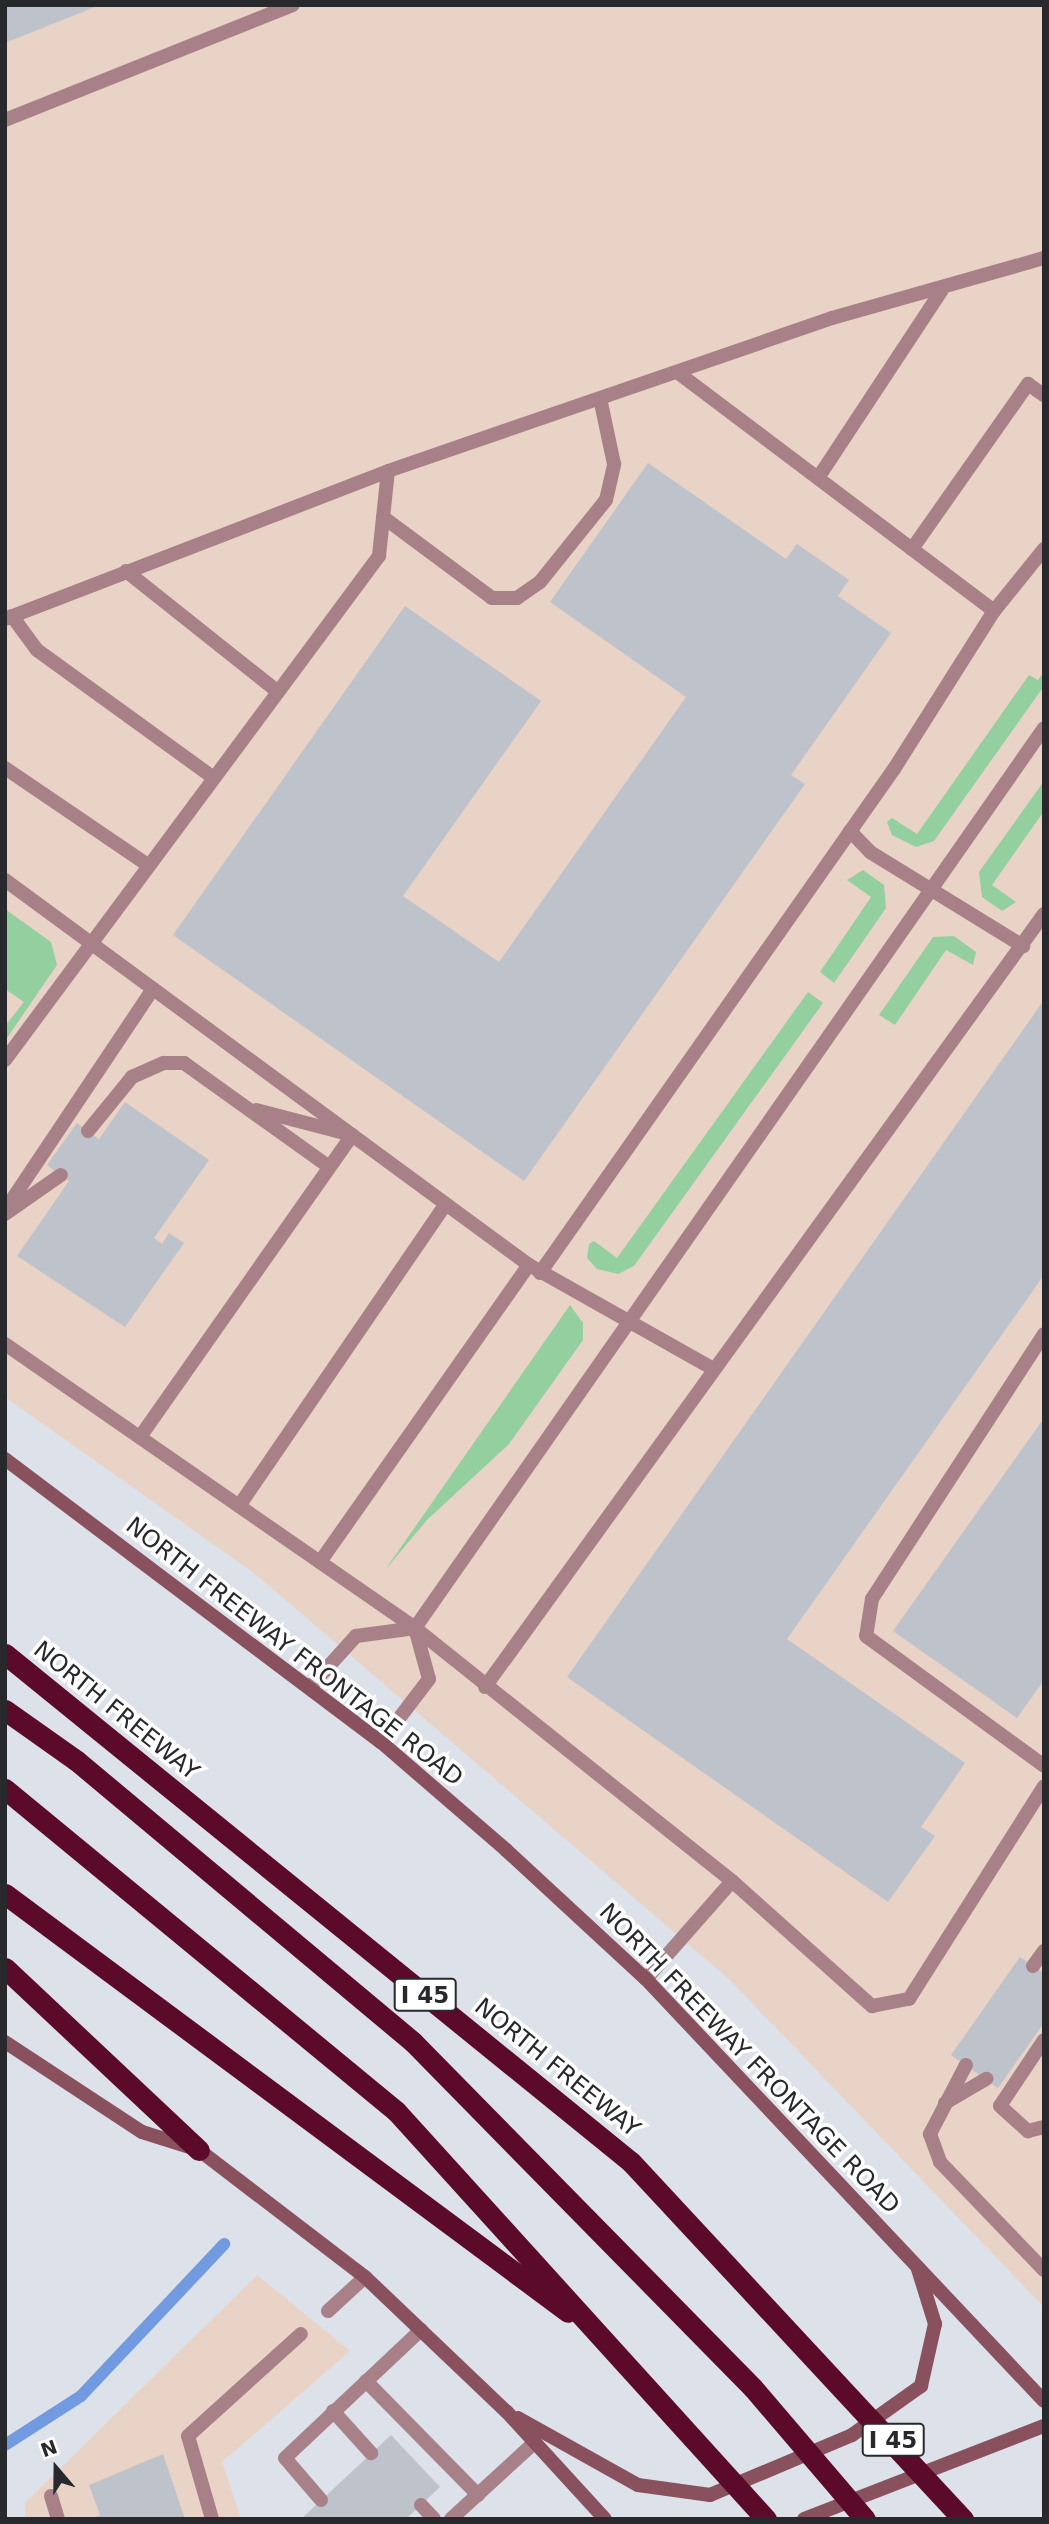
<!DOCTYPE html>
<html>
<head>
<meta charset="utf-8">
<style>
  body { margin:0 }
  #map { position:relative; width:1049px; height:2524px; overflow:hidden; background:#dde2ea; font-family:"DejaVu Sans",sans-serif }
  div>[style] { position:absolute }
  .commercial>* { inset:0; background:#e9d2c6 }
  .green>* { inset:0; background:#94d09f }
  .stream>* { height:12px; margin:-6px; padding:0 6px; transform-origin:6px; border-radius:6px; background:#729ae0 }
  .building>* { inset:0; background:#bec2ca }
  .lane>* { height:14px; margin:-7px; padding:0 7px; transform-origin:7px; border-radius:7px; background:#a88088 }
  .secondary>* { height:14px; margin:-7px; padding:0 7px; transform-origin:7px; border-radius:7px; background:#89515e }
  .highway>* { height:21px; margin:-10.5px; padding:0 10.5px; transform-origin:10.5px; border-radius:10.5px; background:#5b0a29 }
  span { translate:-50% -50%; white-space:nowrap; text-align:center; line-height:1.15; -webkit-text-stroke:7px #fff; paint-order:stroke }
  .shield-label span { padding:2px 5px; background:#fff; border:2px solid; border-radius:5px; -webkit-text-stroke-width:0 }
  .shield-label { font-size:23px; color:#27292c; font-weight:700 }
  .street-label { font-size:24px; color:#27292c }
  .frame { position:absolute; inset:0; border:7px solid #27292c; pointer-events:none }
  .north { position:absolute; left:21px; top:2433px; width:70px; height:70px; -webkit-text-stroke:5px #fff; paint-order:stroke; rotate:340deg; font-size:19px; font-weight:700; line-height:28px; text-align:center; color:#27292c }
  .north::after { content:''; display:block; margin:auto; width:24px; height:32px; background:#27292c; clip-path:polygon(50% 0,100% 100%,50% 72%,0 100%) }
</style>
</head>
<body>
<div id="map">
  <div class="commercial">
    <div style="clip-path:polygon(5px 5px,1044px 5px,1044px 2307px,729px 1979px,254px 1573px,5px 1397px)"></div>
    <div style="clip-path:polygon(257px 2275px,350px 2351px,222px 2462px,241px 2519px,25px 2519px,25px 2503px)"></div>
  </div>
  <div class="green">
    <div style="clip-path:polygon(1044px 672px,1044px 686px,934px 841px,916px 847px,892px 835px,887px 822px,892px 818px,917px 834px,1029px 675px,1038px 680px)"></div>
    <div style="clip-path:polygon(1044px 781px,1044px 811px,992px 885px,1016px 902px,1002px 911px,982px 897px,979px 872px)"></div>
    <div style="clip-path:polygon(863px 870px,884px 885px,886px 908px,834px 983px,820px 972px,871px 897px,847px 880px)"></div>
    <div style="clip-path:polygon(5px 909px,51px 942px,57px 965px,5px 1041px,5px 1026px,24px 1002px,5px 989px)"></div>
    <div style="clip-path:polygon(954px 936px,976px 952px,973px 965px,946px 950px,895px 1025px,879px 1015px,933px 937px)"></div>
    <div style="clip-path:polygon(808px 992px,823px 1003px,634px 1266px,618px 1274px,597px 1269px,587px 1258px,589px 1244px,594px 1241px,617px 1258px)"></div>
    <div style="clip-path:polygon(570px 1305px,583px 1323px,583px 1340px,509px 1444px,427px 1520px,385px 1570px)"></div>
  </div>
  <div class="stream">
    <div style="left:5px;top:2445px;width:90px;rotate:-32.8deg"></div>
    <div style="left:81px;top:2396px;width:209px;rotate:-46.7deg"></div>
  </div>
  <div class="building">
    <div style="clip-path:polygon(5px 5px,100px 5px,5px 43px)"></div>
    <div style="clip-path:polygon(648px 463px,786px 559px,797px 544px,849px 580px,838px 596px,891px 633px,791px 775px,805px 784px,524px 1181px,173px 935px,405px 606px,541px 701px,403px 896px,499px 962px,686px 697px,550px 602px)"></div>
    <div style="clip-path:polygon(1044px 1000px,1044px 1275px,787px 1639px,965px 1763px,921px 1827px,935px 1836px,888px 1902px,567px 1677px)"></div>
    <div style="clip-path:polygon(125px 1102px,209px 1160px,154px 1238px,162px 1244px,169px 1233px,184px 1243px,125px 1327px,17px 1256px,69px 1181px,47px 1165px,77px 1123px,99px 1139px)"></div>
    <div style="clip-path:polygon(1044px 1418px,1044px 1680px,1017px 1718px,893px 1631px)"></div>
    <div style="clip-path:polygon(1020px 1957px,1044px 1973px,1044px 2023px,998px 2088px,951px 2055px)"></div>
    <div style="clip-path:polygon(391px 2435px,440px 2487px,406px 2519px,301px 2519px)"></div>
    <div style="clip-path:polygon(163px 2454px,185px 2519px,92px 2519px,100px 2515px,89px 2485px)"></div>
  </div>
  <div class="lane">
    <div style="left:5px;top:120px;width:310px;rotate:-21.8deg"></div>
    <div style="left:677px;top:372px;width:397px;rotate:37deg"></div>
    <div style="left:818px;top:478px;width:225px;rotate:-56.6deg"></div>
    <div style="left:383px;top:517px;width:136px;rotate:36.6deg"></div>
    <div style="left:492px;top:598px;width:25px"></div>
    <div style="left:517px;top:598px;width:28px;rotate:-35deg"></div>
    <div style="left:540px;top:582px;width:105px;rotate:-51.2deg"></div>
    <div style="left:606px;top:500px;width:37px;rotate:-77deg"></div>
    <div style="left:614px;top:464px;width:67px;rotate:-102deg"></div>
    <div style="left:912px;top:549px;width:202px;rotate:-54.9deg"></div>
    <div style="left:1028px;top:384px;width:19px;rotate:35deg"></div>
    <div style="left:126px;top:571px;width:194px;rotate:38.5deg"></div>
    <div style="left:12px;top:616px;width:42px;rotate:53.7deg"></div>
    <div style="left:37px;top:650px;width:218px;rotate:35.9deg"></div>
    <div style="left:5px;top:619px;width:411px;rotate:-21.1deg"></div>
    <div style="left:388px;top:471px;width:470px;rotate:-19deg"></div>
    <div style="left:832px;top:318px;width:220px;rotate:-15.8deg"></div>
    <div style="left:5px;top:768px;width:174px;rotate:34.2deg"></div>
    <div style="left:850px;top:831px;width:29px;rotate:46deg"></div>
    <div style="left:870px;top:852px;width:180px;rotate:31.6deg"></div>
    <div style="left:5px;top:880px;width:650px;rotate:36.31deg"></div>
    <div style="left:529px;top:1265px;width:210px;rotate:29.4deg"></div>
    <div style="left:5px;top:1060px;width:628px;rotate:-53.42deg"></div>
    <div style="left:379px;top:556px;width:85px;rotate:-84deg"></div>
    <div style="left:88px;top:1131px;width:70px;rotate:-50.8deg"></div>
    <div style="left:132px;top:1077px;width:35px;rotate:-24deg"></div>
    <div style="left:164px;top:1063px;width:20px"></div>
    <div style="left:184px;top:1063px;width:178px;rotate:35.6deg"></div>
    <div style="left:5px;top:1210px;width:266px;rotate:-56.2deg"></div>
    <div style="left:5px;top:1214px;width:68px;rotate:-34.9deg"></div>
    <div style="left:540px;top:1273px;width:616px;rotate:-54.92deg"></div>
    <div style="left:894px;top:769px;width:187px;rotate:-57.7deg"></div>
    <div style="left:994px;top:611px;width:80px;rotate:-51.1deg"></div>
    <div style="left:1044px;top:1334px;width:316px;rotate:123deg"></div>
    <div style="left:872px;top:1599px;width:37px;rotate:99deg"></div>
    <div style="left:866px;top:1636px;width:220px;rotate:36.1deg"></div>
    <div style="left:5px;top:1344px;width:499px;rotate:34.7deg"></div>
    <div style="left:415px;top:1628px;width:406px;rotate:38.6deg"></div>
    <div style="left:732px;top:1881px;width:188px;rotate:41.8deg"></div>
    <div style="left:872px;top:2006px;width:38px;rotate:-11deg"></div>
    <div style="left:909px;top:1999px;width:252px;rotate:-57.6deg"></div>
    <div style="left:140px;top:1437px;width:369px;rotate:-54.9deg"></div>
    <div style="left:352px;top:1135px;width:99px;rotate:-165.4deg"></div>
    <div style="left:239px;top:1506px;width:366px;rotate:-55.6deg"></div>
    <div style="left:320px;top:1562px;width:363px;rotate:-54.9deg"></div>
    <div style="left:310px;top:1687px;width:69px;rotate:-48deg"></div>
    <div style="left:356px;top:1636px;width:60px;rotate:-7.7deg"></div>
    <div style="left:415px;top:1628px;width:1098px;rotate:-55.05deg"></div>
    <div style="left:485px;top:1687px;width:954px;rotate:-54.13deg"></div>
    <div style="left:381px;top:1742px;width:79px;rotate:-52.7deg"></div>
    <div style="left:429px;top:1679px;width:53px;rotate:-105.4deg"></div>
    <div style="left:1033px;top:1966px;width:19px;rotate:-54deg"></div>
    <div style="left:646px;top:1979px;width:130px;rotate:-48.7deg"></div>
    <div style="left:1044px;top:2040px;width:79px;rotate:123.7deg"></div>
    <div style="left:1000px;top:2106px;width:38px;rotate:42deg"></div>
    <div style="left:1028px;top:2131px;width:16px;rotate:-14deg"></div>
    <div style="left:966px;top:2065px;width:78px;rotate:117.6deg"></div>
    <div style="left:930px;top:2134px;width:30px;rotate:70deg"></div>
    <div style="left:940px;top:2162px;width:150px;rotate:46.1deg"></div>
    <div style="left:945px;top:2103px;width:48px;rotate:-30.3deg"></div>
    <div style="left:328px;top:2311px;width:50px;rotate:-42.6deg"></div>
    <div style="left:366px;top:2381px;width:160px;rotate:45.5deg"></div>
    <div style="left:333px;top:2411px;width:57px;rotate:47.9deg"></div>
    <div style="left:51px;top:2496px;width:24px;rotate:73deg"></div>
    <div style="left:321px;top:2500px;width:55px;rotate:-130.6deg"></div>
    <div style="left:285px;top:2458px;width:187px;rotate:-43.3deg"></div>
    <div style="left:421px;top:2505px;width:19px;rotate:47deg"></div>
    <div style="left:212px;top:2519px;width:86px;rotate:-106.1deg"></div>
    <div style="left:188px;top:2436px;width:152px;rotate:-42.1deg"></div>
    <div style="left:451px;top:2519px;width:114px;rotate:-42.5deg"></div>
  </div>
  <div class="secondary">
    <div style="left:5px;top:1459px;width:471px;rotate:37deg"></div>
    <div style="left:381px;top:1742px;width:165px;rotate:40.8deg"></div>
    <div style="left:506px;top:1850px;width:190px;rotate:42.7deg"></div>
    <div style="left:646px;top:1979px;width:580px;rotate:46.68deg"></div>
    <div style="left:5px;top:2042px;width:164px;rotate:33.3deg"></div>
    <div style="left:142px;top:2132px;width:60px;rotate:17.5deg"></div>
    <div style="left:199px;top:2150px;width:209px;rotate:37.4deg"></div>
    <div style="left:365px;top:2277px;width:196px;rotate:43.6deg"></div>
    <div style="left:507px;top:2412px;width:145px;rotate:47.5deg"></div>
    <div style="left:518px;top:2418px;width:137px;rotate:29.2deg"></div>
    <div style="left:638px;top:2485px;width:73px;rotate:7.9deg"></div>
    <div style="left:710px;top:2495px;width:154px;rotate:-22.9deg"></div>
    <div style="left:852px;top:2435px;width:85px;rotate:-35.4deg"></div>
    <div style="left:921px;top:2386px;width:64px;rotate:-77.3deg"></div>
    <div style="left:935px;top:2324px;width:58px;rotate:-107.2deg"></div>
    <div style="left:804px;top:2519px;width:257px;rotate:-21.2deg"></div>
  </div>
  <div class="highway">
    <div style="left:5px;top:1654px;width:806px;rotate:39.06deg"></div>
    <div style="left:631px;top:2162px;width:488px;rotate:47.1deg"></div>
    <div style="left:5px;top:1710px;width:88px;rotate:35.3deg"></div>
    <div style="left:77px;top:1761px;width:438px;rotate:39.9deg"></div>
    <div style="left:413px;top:2042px;width:485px;rotate:45.5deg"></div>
    <div style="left:753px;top:2388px;width:172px;rotate:49.5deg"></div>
    <div style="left:5px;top:1789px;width:507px;rotate:39.47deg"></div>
    <div style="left:396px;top:2111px;width:551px;rotate:47.8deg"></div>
    <div style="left:5px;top:1894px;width:701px;rotate:36.59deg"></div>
    <div style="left:5px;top:1968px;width:266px;rotate:43.2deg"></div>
  </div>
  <div class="shield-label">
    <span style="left:425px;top:1995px">I 45</span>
    <span style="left:893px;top:2440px">I 45</span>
  </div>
  <div class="street-label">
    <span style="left:294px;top:1652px;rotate:38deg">NORTH FREEWAY FRONTAGE ROAD</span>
    <span style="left:116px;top:1711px;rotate:39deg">NORTH FREEWAY</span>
    <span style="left:749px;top:2059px;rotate:46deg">NORTH FREEWAY FRONTAGE ROAD</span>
    <span style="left:557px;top:2068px;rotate:39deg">NORTH FREEWAY</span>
  </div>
  <div class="frame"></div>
  <div class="north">N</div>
</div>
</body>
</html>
